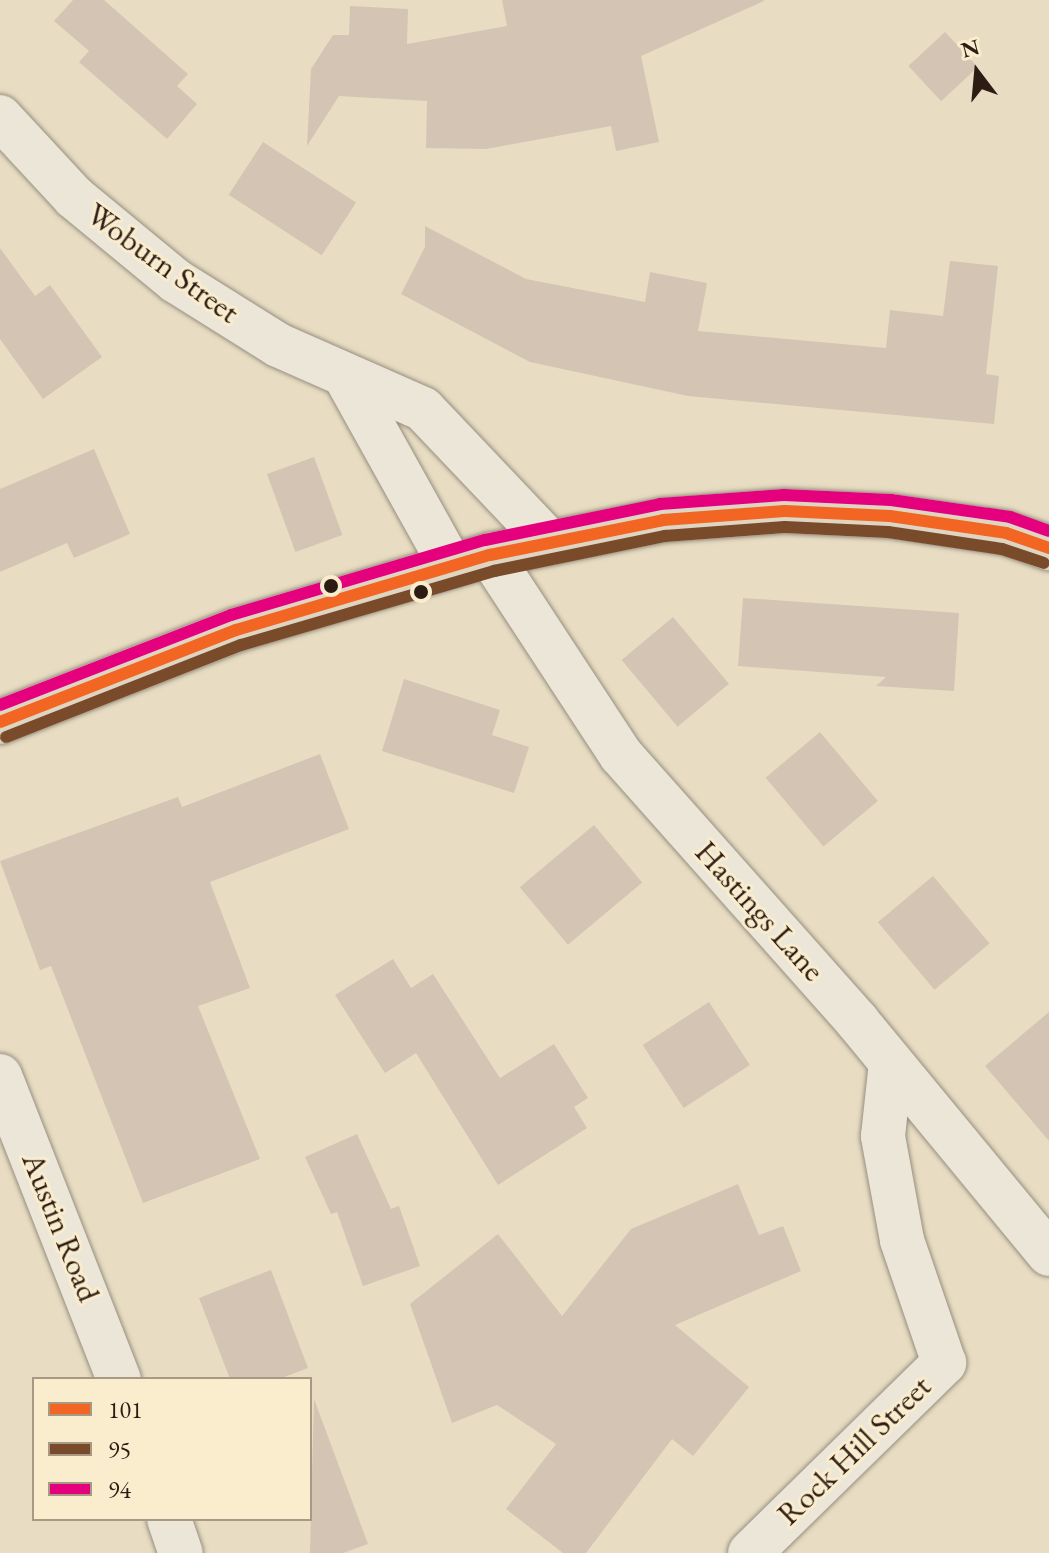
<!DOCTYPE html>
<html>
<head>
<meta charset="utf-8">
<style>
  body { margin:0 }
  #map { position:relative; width:1049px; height:1553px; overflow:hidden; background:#e8ddc3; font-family:"EB Garamond",serif }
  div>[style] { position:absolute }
  .building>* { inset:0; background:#d4c4b3; transform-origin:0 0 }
  .roads { filter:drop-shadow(0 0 2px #978e7f) drop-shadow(0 0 2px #978e7f) }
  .minor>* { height:44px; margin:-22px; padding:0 22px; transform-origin:22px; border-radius:22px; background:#ebe6d8 }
  .tertiary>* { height:44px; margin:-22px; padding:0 22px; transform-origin:22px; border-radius:22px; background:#ebe6d8 }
  .primary>* { height:44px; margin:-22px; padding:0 22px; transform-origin:22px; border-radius:22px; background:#dfd5c3 }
  .bus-1>* { height:12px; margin:-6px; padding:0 6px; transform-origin:6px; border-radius:6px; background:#f26522 }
  .bus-2>* { height:12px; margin:-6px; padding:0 6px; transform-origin:6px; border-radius:6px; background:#7a4b2a }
  .bus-3>* { height:12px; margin:-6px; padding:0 6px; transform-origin:6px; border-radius:6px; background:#e5007d }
  .dots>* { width:22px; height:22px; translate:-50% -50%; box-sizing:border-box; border:4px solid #faedce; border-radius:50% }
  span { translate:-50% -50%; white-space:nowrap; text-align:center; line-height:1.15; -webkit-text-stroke:6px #faedce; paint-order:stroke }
  .street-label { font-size:32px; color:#2c1c14 }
  .legend { position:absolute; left:32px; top:1377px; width:280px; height:144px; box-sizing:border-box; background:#faedce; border:2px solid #a89984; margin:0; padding:10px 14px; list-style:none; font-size:24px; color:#2c1c14 }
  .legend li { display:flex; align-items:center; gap:16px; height:40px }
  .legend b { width:40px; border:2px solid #a89984 }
  .north { position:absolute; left:937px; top:32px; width:80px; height:80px; -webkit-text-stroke:6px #faedce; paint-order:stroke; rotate:344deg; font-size:22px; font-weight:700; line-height:32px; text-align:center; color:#2c1c14 }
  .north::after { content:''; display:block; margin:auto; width:28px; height:36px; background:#2c1c14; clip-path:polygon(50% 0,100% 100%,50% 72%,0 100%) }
</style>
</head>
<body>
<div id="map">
  <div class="building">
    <div style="clip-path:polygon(73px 0,104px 0,188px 74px,177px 86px,197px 104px,167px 139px,79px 62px,89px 51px,54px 21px)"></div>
    <div style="clip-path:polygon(502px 0,763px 0,764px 1px,641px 56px,659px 142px,616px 151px,611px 126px,486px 149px,426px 148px,427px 101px,339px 96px,307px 146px,311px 69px,333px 35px,349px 35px,350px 6px,408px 9px,407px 44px,507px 26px)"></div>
    <div style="left:945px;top:32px;width:48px;height:50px;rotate:47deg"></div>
    <div style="left:263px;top:142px;width:111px;height:63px;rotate:33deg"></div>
    <div style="clip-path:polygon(425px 226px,526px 279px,645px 302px,650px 272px,707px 283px,698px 331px,886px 348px,890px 310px,943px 316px,950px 261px,998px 266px,986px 374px,999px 376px,994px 424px,688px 396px,530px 362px,401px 294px,425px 247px)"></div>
    <div style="clip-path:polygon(0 248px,35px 296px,50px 285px,102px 357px,43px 399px,0 339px)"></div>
    <div style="clip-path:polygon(94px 449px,130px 534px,74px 558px,67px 543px,0 572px,0 489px)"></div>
    <div style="left:314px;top:457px;width:83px;height:50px;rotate:70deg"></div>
    <div style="clip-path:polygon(743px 598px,959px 613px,954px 691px,876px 686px,886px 677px,738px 666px)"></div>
    <div style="left:673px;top:617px;width:87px;height:67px;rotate:50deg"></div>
    <div style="clip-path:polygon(404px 679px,500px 710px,492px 735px,529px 747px,514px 793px,382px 751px)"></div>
    <div style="left:820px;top:732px;width:90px;height:71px;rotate:50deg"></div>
    <div style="clip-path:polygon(320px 754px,349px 829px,210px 882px,250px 988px,198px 1006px,260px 1159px,143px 1203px,51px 966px,40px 970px,0 861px,178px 797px,182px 807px)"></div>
    <div style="left:594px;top:825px;width:75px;height:97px;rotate:50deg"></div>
    <div style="left:933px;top:876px;width:88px;height:72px;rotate:50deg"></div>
    <div style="clip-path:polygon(393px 959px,411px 988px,433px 974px,500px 1078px,554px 1044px,588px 1098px,574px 1107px,587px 1128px,498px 1185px,416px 1053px,385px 1073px,335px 995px)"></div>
    <div style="left:709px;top:1002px;width:75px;height:79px;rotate:57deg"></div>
    <div style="clip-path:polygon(1049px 1012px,1049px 1141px,985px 1066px)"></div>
    <div style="clip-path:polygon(357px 1134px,391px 1209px,399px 1206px,420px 1266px,363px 1286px,337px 1212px,331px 1214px,305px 1157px)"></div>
    <div style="clip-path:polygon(738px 1184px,759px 1235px,783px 1226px,801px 1271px,675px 1325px,749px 1387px,693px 1456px,672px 1439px,586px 1553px,563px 1553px,506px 1509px,556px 1444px,497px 1405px,452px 1423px,410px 1304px,498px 1234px,562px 1316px,631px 1229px)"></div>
    <div style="clip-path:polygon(271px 1270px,308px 1368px,279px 1379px,230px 1379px,199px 1298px)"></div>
    <div style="clip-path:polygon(314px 1399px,368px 1544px,343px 1553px,310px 1553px)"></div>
  </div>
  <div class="roads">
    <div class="minor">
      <div style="left:490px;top:555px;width:239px;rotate:56.8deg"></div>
      <div style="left:621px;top:755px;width:356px;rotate:48.4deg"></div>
      <div style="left:857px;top:1021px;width:302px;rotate:50.5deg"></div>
      <div style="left:0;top:1076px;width:326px;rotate:68.6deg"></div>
      <div style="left:169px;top:1519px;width:36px;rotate:71deg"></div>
      <div style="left:750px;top:1553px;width:272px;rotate:-44.4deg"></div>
      <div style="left:944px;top:1363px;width:130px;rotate:-108.9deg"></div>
      <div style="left:902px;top:1240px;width:106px;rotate:-100.4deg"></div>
      <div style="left:883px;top:1136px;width:74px;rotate:-83.8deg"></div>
    </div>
    <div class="tertiary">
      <div style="left:0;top:117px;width:109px;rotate:47.2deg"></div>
      <div style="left:74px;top:197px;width:132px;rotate:39.5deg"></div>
      <div style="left:176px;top:281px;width:120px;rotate:32.1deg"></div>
      <div style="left:278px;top:345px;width:158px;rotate:23.8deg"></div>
      <div style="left:423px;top:409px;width:185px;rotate:46.5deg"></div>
      <div style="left:348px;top:381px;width:212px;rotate:60.9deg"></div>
    </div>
    <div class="primary">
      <div style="left:0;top:722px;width:253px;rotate:-21.3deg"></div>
      <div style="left:236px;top:630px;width:265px;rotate:-16.5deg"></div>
      <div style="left:490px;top:555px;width:177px;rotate:-11.4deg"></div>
      <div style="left:663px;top:520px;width:122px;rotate:-4.2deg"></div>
      <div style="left:785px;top:511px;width:105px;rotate:2.7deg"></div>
      <div style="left:890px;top:516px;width:117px;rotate:8.3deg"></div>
      <div style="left:1006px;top:533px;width:46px;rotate:19.2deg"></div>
    </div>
  </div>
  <div class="bus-1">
    <div style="left:0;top:722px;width:253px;rotate:-21.3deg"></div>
    <div style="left:236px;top:630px;width:265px;rotate:-16.5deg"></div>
    <div style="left:490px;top:555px;width:177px;rotate:-11.4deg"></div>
    <div style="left:663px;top:520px;width:122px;rotate:-4.2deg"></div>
    <div style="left:785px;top:511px;width:105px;rotate:2.7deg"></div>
    <div style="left:890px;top:516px;width:117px;rotate:8.3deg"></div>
    <div style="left:1006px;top:533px;width:46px;rotate:19.2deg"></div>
  </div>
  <div class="bus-2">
    <div style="left:6px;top:737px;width:252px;rotate:-21.4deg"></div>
    <div style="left:241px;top:645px;width:264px;rotate:-16.3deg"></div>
    <div style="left:494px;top:571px;width:175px;rotate:-11.6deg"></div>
    <div style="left:665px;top:536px;width:120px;rotate:-4.3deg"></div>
    <div style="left:785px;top:527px;width:103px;rotate:2.8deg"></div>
    <div style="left:888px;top:532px;width:115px;rotate:8.5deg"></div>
    <div style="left:1002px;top:549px;width:44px;rotate:18.4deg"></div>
  </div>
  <div class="bus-3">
    <div style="left:0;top:705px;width:248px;rotate:-21.3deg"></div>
    <div style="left:231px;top:615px;width:265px;rotate:-16.5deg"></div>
    <div style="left:485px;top:540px;width:179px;rotate:-11.6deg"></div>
    <div style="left:660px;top:504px;width:124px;rotate:-4.2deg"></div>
    <div style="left:784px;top:495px;width:107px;rotate:2.7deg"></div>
    <div style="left:891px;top:500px;width:120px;rotate:8.1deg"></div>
    <div style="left:1010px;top:517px;width:41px;rotate:19.7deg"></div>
  </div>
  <div class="dots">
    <div style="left:331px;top:586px;background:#2c1c14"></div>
    <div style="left:421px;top:592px;background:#2c1c14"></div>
  </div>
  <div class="street-label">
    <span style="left:163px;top:263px;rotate:36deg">Woburn Street</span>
    <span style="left:760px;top:911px;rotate:48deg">Hastings Lane</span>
    <span style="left:61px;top:1227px;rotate:68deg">Austin Road</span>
    <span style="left:854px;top:1450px;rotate:-44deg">Rock Hill Street</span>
  </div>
  <ul class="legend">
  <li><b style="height:10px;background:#f26522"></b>101</li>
  <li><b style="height:10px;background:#7a4b2a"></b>95</li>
  <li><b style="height:10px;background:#e5007d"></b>94</li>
  </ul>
  <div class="north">N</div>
</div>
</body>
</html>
